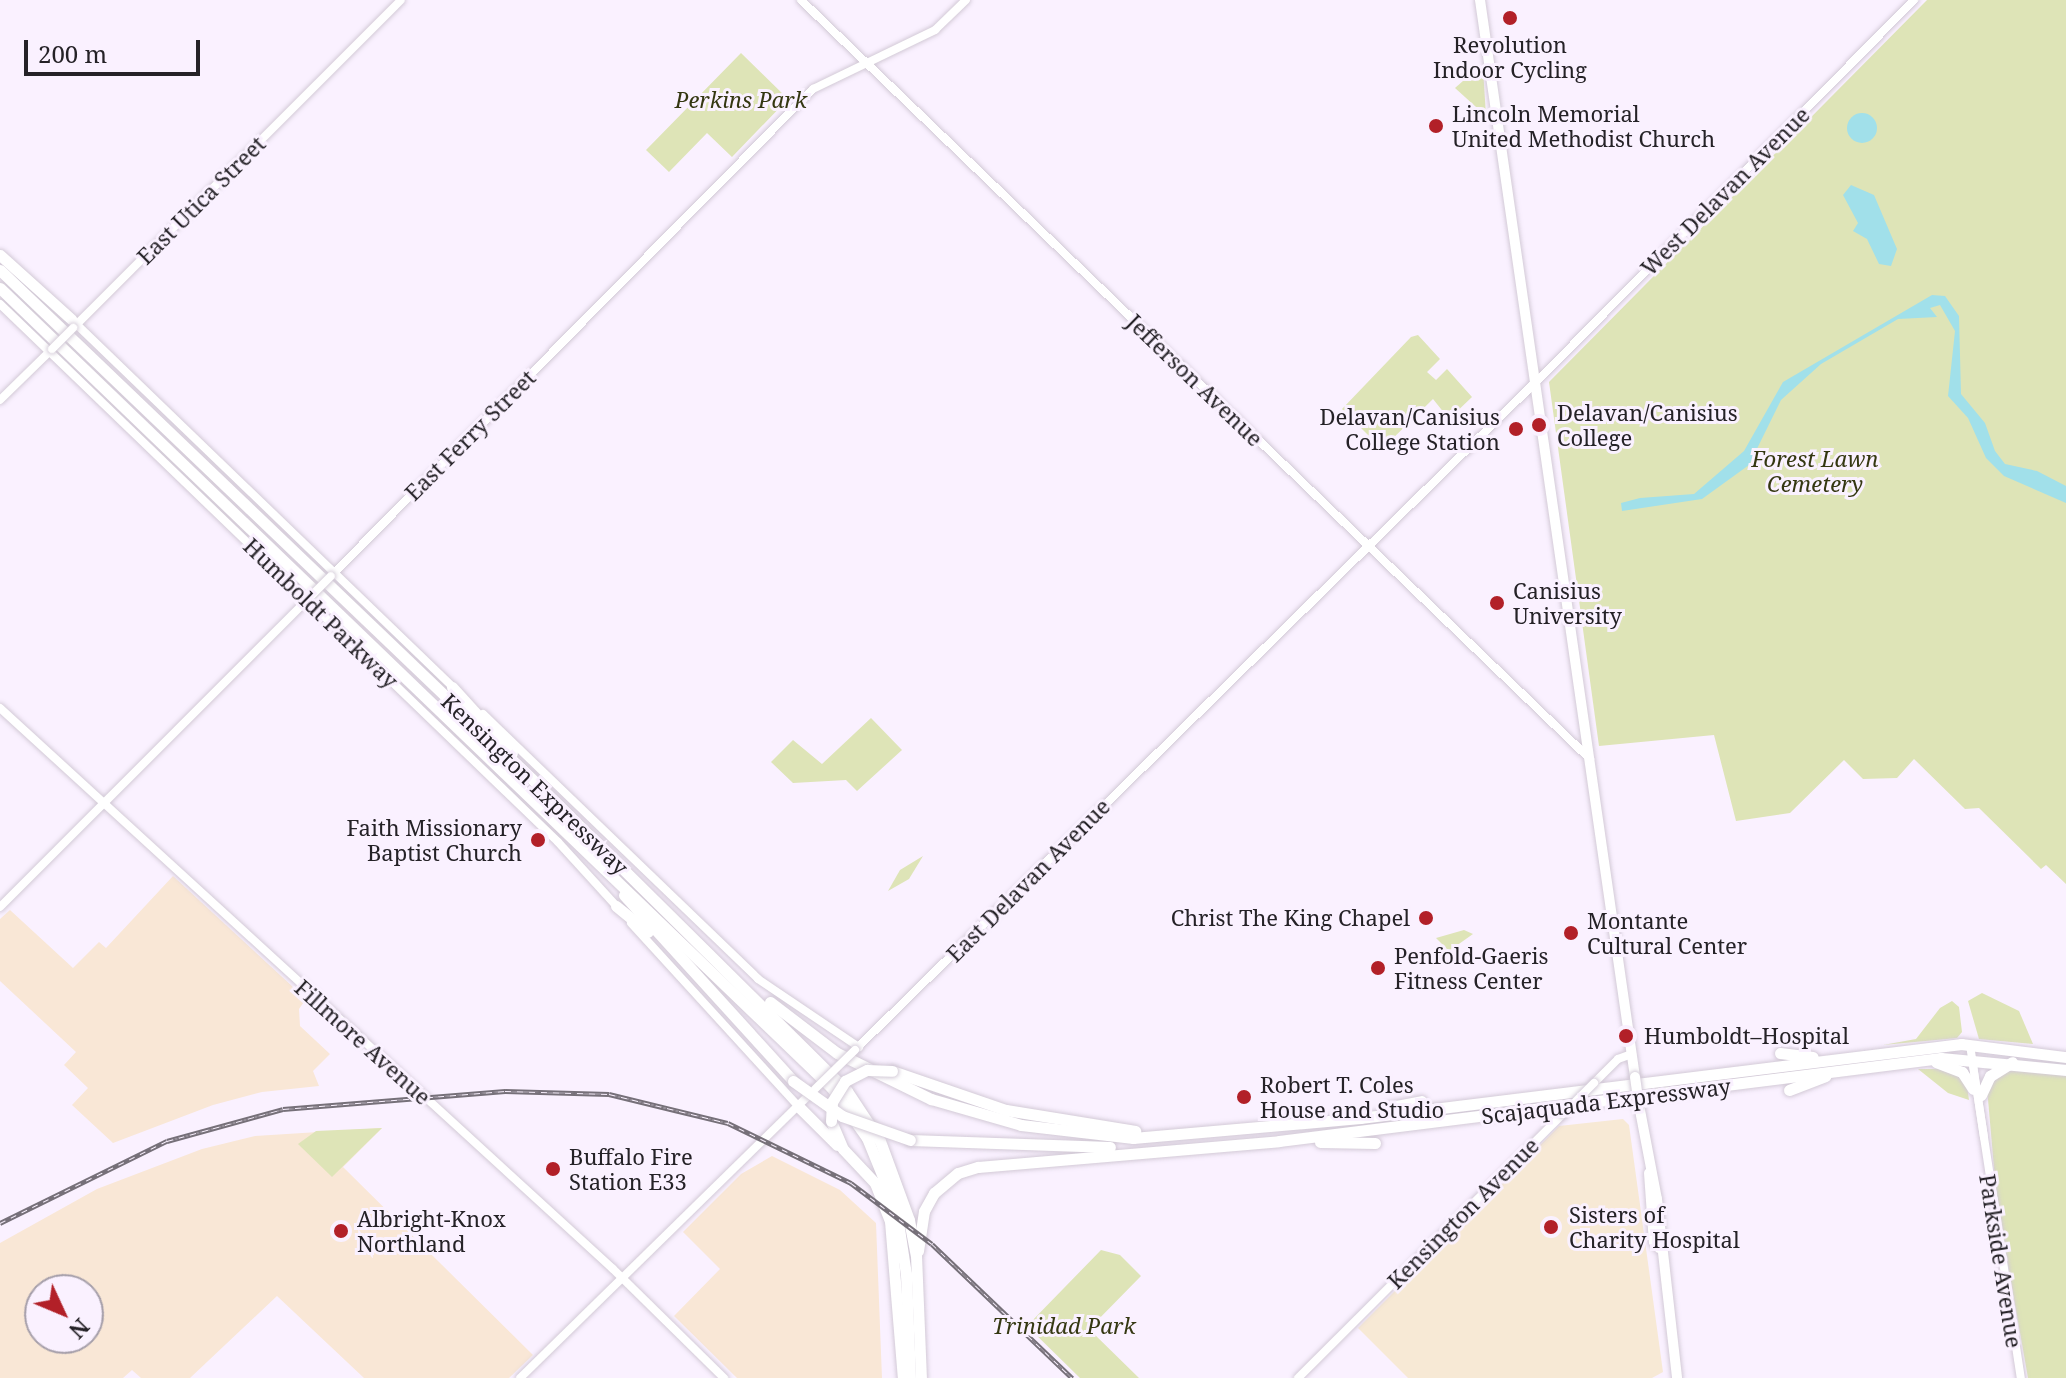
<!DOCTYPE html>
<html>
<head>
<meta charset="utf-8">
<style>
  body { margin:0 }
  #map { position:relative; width:2066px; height:1378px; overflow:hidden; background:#faf1ff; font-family:"Noto Serif",serif }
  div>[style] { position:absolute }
  .industrial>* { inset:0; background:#f9e7d6 }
  .medical>* { inset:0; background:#f7e9d5 }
  .green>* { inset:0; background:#dee4b7 }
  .water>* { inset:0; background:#a1e0ea }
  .round { border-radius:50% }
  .roads { filter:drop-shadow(0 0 2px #d3cad7) drop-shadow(0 0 2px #d3cad7) }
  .minor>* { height:8px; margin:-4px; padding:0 4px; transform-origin:4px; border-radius:4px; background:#fff }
  .major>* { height:10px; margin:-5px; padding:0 5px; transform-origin:5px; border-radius:5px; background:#fff }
  .highway>* { height:11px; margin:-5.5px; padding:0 5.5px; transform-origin:5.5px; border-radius:5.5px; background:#fff }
  .rail>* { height:5px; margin-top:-2.5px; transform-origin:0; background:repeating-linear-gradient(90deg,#faf1ff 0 6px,#767079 0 12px); box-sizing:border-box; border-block:2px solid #767079 }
  .bridges { filter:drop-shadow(0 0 2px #d3cad7) drop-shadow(0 0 2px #d3cad7) }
  .minor-bridge>* { height:8px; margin:-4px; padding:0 4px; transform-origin:4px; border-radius:4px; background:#fff }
  .major-bridge>* { height:10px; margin:-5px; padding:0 5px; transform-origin:5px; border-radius:5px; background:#fff }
  .highway-bridge>* { height:11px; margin:-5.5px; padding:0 5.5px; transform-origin:5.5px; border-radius:5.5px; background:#fff }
  .dots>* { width:22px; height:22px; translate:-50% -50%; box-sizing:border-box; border:4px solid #faf1ff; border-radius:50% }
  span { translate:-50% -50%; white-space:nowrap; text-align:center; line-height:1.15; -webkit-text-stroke:6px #faf1ff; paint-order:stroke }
  .poi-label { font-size:22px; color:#252227 }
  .left { translate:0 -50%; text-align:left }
  .right { translate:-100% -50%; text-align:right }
  .park-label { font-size:22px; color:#343711; font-style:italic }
  .street-label { font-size:22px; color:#252227 }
  .north { position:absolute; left:24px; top:1274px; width:80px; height:80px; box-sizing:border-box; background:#faf1ff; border:2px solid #a59ea9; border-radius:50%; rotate:134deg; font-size:22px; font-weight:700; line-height:32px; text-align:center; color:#252227 }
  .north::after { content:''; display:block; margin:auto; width:28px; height:36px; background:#b22028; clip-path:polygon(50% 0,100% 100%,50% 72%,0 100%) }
  .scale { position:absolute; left:24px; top:40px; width:176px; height:36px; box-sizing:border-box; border:4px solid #252227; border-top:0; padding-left:10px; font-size:24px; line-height:28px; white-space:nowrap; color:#252227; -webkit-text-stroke:6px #faf1ff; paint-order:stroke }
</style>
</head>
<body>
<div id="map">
  <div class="industrial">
    <div style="clip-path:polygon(173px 876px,306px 999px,299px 1009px,300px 1026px,330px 1054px,313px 1071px,319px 1086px,262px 1092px,213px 1105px,113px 1143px,72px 1105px,88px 1088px,64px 1065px,76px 1052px,0 981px,0 919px,10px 910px,73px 968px,99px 942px,106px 948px)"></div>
    <div style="clip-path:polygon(evenodd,382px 1128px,343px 1167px,533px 1355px,509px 1378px,364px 1378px,277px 1296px,190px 1378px,141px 1378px,132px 1370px,123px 1378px,0 1378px,0 1243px,97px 1189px,202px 1149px,255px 1136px,382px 1128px,40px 1290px,88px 1290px,88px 1338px,40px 1338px,40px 1290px)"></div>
    <div style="clip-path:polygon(772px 1156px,840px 1190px,876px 1223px,882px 1378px,737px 1378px,674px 1316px,720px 1269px,683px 1232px,741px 1174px)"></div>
  </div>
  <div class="medical">
    <div style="clip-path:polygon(1623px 1119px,1629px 1125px,1663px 1372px,1652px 1378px,1408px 1378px,1358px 1328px,1559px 1126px)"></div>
  </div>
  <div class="green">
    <div style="clip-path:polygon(1927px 0,2066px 0,2066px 884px,2046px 865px,2041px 869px,1979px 808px,1965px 809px,1914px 759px,1897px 778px,1863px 779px,1844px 760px,1790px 813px,1736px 821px,1714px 735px,1599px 746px,1549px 382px)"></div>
    <div style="clip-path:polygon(741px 53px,788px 99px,732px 157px,707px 133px,669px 172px,646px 150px)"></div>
    <div style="clip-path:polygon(1480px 66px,1483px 68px,1486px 116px,1455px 88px)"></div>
    <div style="clip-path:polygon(1418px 335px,1440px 359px,1427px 372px,1436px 380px,1447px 369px,1472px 397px,1449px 419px,1433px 399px,1382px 449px,1342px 409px,1411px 337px)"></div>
    <div style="clip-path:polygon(871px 718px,902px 750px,857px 791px,846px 780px,793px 783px,771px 762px,793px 740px,822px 764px)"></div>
    <div style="clip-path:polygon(923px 856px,909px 879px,888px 891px,900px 870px)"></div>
    <div style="clip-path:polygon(1464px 930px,1473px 934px,1449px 951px,1436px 938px)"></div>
    <div style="clip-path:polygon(1982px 993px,2019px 1011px,2033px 1044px,1979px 1039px,1968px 1001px)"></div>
    <div style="clip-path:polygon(1952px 1001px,1959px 1007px,1962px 1032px,1957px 1038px,1883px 1045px,1916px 1039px,1940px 1008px)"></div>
    <div style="clip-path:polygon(2022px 1068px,2066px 1076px,2066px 1378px,2028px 1378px,1997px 1202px,1987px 1088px,2003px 1069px)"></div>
    <div style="clip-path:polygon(1918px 1069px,1953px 1069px,1967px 1086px,1969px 1100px,1948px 1093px)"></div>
    <div style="clip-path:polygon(382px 1128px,332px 1177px,298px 1144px,316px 1131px)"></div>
    <div style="clip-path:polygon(1101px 1250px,1120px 1255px,1141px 1276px,1089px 1329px,1139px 1378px,1080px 1378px,1027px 1326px)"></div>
  </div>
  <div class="water">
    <div class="round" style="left:1847px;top:113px;width:30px;height:30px"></div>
    <div style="clip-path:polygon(1851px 185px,1874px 195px,1897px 249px,1891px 266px,1879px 264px,1867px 239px,1853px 231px,1858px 223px,1843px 195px)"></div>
    <div style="clip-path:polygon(1932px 295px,1945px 296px,1959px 316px,1961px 394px,1985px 423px,1995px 451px,2005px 464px,2037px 471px,2066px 486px,2066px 503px,2004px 476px,1986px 458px,1968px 418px,1948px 396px,1955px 331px,1940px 305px,1930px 308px,1937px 317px,1898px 319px,1821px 364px,1781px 400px,1749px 465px,1702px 499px,1622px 511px,1621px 503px,1640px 498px,1694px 494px,1744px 451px,1783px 382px)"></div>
  </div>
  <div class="roads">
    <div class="minor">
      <div style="left:801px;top:0;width:1095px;rotate:43.89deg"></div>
      <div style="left:0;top:304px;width:775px;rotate:43.95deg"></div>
      <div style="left:558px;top:842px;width:92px;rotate:47.6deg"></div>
      <div style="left:71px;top:319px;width:533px;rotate:43.94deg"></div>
      <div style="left:74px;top:327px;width:462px;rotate:-45deg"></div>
      <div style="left:0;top:400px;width:71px;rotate:-44.4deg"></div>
      <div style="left:332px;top:575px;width:684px;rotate:-45.3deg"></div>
      <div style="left:813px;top:89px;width:136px;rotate:-25.8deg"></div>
      <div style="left:935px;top:30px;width:43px;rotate:-44.1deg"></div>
      <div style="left:0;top:708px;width:831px;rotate:42.46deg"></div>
      <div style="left:613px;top:1269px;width:156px;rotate:44.5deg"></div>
      <div style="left:483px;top:714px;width:382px;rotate:43.9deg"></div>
      <div style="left:758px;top:979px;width:122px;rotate:34deg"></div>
      <div style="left:0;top:907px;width:438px;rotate:-45deg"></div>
      <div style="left:631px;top:923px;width:248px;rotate:47.6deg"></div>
      <div style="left:1970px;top:1045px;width:94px;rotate:81.4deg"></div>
      <div style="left:855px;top:1050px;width:967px;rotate:-44.46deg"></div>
      <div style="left:1545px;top:373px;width:525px;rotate:-45.31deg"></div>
      <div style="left:1972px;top:1059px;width:323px;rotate:81.3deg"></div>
      <div style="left:1594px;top:1083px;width:34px;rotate:-45deg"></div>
      <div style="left:1618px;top:1059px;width:15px;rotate:-20deg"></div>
      <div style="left:520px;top:1378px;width:412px;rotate:-44.4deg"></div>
      <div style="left:1298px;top:1378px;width:374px;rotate:-44.9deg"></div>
    </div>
    <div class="major">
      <div style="left:1480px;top:0;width:1088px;rotate:81.81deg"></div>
      <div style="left:1639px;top:1105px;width:96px;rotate:79.2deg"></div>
      <div style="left:1657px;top:1199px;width:180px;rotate:83.6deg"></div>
      <div style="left:1649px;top:1173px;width:69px;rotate:85.9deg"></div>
      <div style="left:1654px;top:1242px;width:8px;rotate:50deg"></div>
    </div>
    <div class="highway">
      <div style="left:0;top:255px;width:96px;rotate:42deg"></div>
      <div style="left:0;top:270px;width:741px;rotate:43.74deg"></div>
      <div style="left:535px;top:782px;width:439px;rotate:44.7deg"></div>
      <div style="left:847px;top:1091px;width:60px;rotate:56.6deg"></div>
      <div style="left:880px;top:1141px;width:84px;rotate:69.8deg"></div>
      <div style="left:909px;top:1220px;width:36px;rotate:79deg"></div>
      <div style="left:916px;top:1255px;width:123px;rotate:87.7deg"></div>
      <div style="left:0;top:288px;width:1153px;rotate:43.88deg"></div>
      <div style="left:831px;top:1087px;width:62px;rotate:54.8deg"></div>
      <div style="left:867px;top:1138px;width:77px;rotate:67.8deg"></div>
      <div style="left:896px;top:1209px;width:66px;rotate:81.3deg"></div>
      <div style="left:906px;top:1274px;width:104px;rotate:87.8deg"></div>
      <div style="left:452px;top:687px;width:89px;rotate:47.7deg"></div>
      <div style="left:624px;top:895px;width:251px;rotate:47.7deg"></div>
      <div style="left:616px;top:906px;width:41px;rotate:39.1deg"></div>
      <div style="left:770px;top:1002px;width:84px;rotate:37.3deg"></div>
      <div style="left:837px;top:1053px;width:105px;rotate:26.1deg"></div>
      <div style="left:931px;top:1099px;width:94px;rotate:16.1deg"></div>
      <div style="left:1021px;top:1125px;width:113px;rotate:6.6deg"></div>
      <div style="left:1133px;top:1138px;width:228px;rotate:-5deg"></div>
      <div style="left:1360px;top:1118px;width:606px;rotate:-7.02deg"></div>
      <div style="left:1961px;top:1044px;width:106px;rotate:7.1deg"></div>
      <div style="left:1780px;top:1053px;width:33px;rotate:7deg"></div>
      <div style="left:1936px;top:1062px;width:28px;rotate:21deg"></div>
      <div style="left:1962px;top:1072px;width:20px;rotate:57deg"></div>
      <div style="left:892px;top:1071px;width:120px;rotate:18.9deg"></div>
      <div style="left:1006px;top:1110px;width:131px;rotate:9.2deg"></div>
      <div style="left:1789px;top:1090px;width:39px;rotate:-21deg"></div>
      <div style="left:1981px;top:1095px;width:21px;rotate:-65deg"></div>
      <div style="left:1990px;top:1076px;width:26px;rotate:-32deg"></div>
      <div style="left:798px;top:1106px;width:55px;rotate:45deg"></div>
      <div style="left:1386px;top:1108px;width:36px;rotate:-11deg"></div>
      <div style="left:831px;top:1121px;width:30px;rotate:67deg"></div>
      <div style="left:843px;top:1149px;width:47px;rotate:46.7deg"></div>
      <div style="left:875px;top:1183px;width:41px;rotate:68.5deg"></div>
      <div style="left:890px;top:1221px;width:158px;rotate:85.3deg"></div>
      <div style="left:910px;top:1140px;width:200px;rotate:2deg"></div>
      <div style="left:1320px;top:1142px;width:55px;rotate:1deg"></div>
      <div style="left:918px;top:1251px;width:40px;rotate:-81.5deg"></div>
      <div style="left:924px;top:1211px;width:21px;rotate:-61deg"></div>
      <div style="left:934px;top:1193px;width:31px;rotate:-40deg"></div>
      <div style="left:958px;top:1173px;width:21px;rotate:-17deg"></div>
      <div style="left:978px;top:1167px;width:302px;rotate:-4.9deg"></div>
      <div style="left:1279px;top:1141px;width:667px;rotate:-7.15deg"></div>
      <div style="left:1941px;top:1058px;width:126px;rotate:5.5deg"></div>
    </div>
  </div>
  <div class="rail">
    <div style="left:0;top:1223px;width:186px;rotate:-26.2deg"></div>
    <div style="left:167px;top:1141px;width:120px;rotate:-15.4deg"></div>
    <div style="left:283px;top:1109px;width:223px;rotate:-4.6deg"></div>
    <div style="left:505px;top:1091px;width:104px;rotate:1.7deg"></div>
    <div style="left:609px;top:1094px;width:122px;rotate:13.7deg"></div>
    <div style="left:728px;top:1123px;width:137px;rotate:26deg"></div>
    <div style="left:851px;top:1183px;width:101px;rotate:37deg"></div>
    <div style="left:932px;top:1244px;width:194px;rotate:43.7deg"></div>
  </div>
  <div class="bridges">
    <div class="minor-bridge">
      <div style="left:52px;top:349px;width:30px;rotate:-45deg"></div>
      <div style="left:311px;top:596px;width:28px;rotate:-45deg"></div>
      <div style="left:815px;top:1089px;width:56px;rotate:-44.3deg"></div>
      <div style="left:1563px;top:1114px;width:44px;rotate:-45deg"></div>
    </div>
    <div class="major-bridge">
      <div style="left:1635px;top:1077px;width:28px;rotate:82deg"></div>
    </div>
    <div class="highway-bridge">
      <div style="left:793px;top:1081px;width:60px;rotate:35.5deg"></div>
      <div style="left:842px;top:1116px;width:72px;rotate:19.4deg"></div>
      <div style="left:831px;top:1121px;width:19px;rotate:-87deg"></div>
      <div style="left:832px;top:1102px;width:25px;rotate:-58deg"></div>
      <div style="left:845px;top:1081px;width:25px;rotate:-27deg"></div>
      <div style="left:867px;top:1070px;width:25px;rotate:2deg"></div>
    </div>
  </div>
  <div class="dots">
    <div style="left:1510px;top:18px;background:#b22028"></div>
    <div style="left:1436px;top:126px;background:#b22028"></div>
    <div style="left:1539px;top:425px;background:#b22028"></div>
    <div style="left:1516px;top:429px;background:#b22028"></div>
    <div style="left:1497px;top:603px;background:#b22028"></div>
    <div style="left:538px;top:840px;background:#b22028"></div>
    <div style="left:1426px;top:918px;background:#b22028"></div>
    <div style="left:1571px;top:933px;background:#b22028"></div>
    <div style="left:1378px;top:968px;background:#b22028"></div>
    <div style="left:1626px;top:1036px;background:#b22028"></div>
    <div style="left:1244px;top:1097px;background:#b22028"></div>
    <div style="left:553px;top:1169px;background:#b22028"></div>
    <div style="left:1551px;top:1227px;background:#b22028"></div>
    <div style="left:341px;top:1231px;background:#b22028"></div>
  </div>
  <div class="poi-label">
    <span style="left:1510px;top:57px">Revolution<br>Indoor Cycling</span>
    <span class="left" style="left:1452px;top:126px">Lincoln Memorial<br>United Methodist Church</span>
    <span class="left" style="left:1557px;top:425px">Delavan/Canisius<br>College</span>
    <span class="right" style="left:1500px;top:429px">Delavan/Canisius<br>College Station</span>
    <span class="left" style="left:1513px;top:603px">Canisius<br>University</span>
    <span class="right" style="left:522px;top:840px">Faith Missionary<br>Baptist Church</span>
    <span class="right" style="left:1410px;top:918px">Christ The King Chapel</span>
    <span class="left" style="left:1587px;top:933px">Montante<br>Cultural Center</span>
    <span class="left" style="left:1394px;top:968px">Penfold-Gaeris<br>Fitness Center</span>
    <span class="left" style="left:1644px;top:1036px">Humboldt–Hospital</span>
    <span class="left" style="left:1260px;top:1097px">Robert T. Coles<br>House and Studio</span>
    <span class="left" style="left:569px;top:1169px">Buffalo Fire<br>Station E33</span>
    <span class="left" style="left:1569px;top:1227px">Sisters of<br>Charity Hospital</span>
    <span class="left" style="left:357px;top:1231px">Albright-Knox<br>Northland</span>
  </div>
  <div class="park-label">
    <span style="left:741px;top:100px">Perkins Park</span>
    <span style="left:1815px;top:471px">Forest Lawn<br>Cemetery</span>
    <span style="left:1064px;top:1326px">Trinidad Park</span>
  </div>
  <div class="street-label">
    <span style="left:1725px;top:191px;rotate:-45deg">West Delavan Avenue</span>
    <span style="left:201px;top:200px;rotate:-45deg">East Utica Street</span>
    <span style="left:1195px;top:380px;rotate:44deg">Jefferson Avenue</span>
    <span style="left:470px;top:435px;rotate:-45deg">East Ferry Street</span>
    <span style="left:321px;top:613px;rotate:44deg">Humboldt Parkway</span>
    <span style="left:535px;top:784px;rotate:44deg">Kensington Expressway</span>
    <span style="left:1028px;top:880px;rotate:-45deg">East Delavan Avenue</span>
    <span style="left:363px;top:1042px;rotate:42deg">Fillmore Avenue</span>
    <span style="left:1606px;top:1101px;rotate:-7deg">Scajaquada Expressway</span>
    <span style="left:1463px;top:1213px;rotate:-45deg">Kensington Avenue</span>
    <span style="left:2001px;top:1261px;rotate:81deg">Parkside Avenue</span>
  </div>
  <div class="north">N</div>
  <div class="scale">200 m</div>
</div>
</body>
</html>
